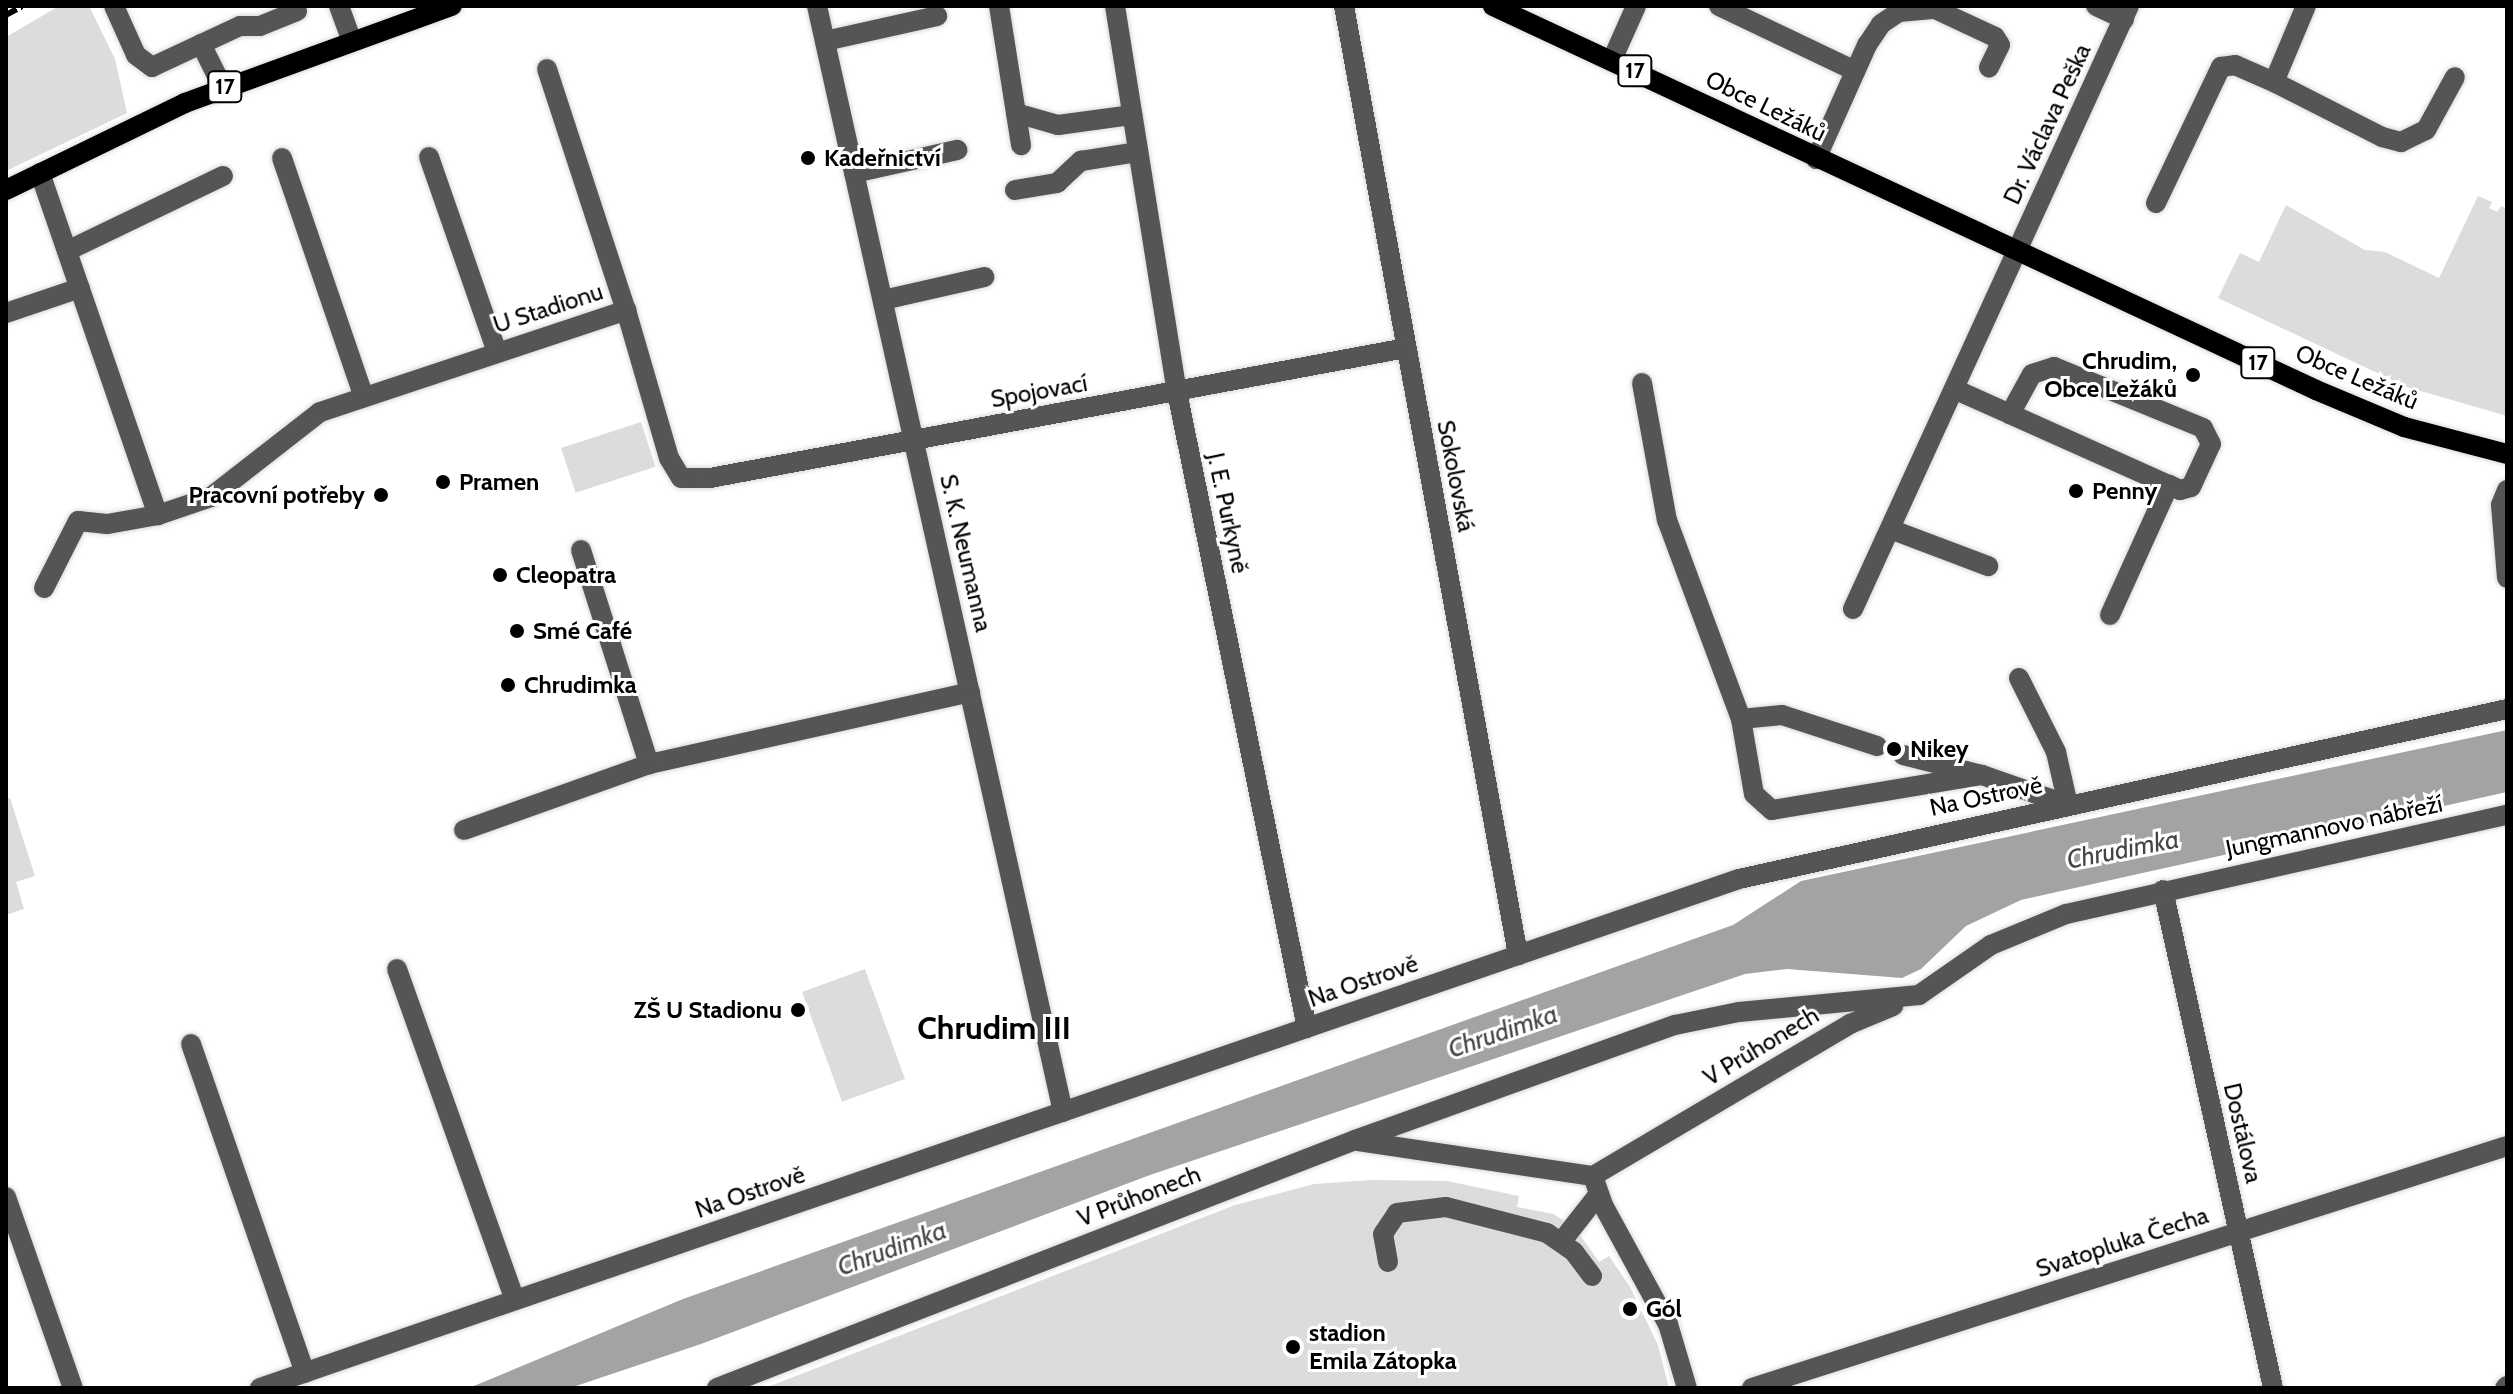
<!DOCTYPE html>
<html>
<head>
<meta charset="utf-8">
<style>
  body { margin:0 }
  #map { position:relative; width:2513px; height:1394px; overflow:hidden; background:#fff; font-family:Cabin,sans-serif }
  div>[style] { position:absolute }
  .green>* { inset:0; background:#dcdcdc; transform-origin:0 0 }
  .water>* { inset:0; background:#a3a3a3 }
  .roads { filter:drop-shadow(0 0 2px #dbdbdb) drop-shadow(0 0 2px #dbdbdb) }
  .minor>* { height:20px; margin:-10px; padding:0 10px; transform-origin:10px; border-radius:10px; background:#555 }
  .major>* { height:20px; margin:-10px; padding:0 10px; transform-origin:10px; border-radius:10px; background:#000 }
  .rail>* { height:6px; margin-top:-3px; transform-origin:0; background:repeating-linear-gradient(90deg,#000 0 12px,transparent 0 16px) }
  .dots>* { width:22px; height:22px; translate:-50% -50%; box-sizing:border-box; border:4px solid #fff; border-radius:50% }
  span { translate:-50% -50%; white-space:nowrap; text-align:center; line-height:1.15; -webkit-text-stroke:6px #fff; paint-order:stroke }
  .shield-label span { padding:2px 6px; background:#fff; border:2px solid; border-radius:6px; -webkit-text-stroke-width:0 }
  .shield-label { font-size:22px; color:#000; font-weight:700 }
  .street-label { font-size:24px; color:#000 }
  .poi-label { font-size:24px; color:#000; font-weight:700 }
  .left { translate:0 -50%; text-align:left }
  .right { translate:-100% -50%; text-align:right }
  .water-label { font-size:26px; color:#444; font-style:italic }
  .district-label { font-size:32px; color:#000; font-weight:700 }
  .frame { position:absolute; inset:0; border:8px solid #000; pointer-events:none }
</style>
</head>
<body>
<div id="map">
  <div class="green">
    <div style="clip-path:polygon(59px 6px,89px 6px,115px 59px,127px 113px,6px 171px,6px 37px)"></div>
    <div style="clip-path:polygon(2478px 196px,2492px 202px,2489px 208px,2497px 212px,2501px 206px,2507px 209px,2507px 416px,2407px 387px,2218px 298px,2240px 253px,2259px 262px,2286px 205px,2365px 250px,2385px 252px,2439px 278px)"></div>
    <div style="left:641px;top:422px;width:47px;height:84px;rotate:72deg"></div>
    <div style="clip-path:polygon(10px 798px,35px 876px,16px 882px,24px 909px,6px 915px,6px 799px)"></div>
    <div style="left:865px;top:969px;width:117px;height:67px;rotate:70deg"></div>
    <div style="clip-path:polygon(1372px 1180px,1447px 1181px,1519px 1196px,1517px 1207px,1554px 1214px,1577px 1231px,1599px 1262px,1609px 1256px,1630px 1287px,1658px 1345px,1669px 1388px,765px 1388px,1235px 1205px,1314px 1184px)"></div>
  </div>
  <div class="water">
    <div style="clip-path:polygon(2507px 730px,2507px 792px,2021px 900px,1966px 926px,1921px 969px,1902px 978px,1787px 969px,1745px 974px,1150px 1175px,701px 1344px,570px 1388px,469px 1388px,683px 1299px,1733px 925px,1801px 881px)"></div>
  </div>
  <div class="roads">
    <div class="minor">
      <div style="left:114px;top:6px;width:54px;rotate:65.8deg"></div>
      <div style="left:136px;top:55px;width:20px;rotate:37deg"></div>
      <div style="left:152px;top:67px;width:97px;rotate:-25deg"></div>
      <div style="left:240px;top:26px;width:20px"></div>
      <div style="left:260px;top:26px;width:40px;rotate:-22deg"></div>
      <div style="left:339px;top:6px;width:35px;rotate:70deg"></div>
      <div style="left:817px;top:6px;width:1133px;rotate:77.46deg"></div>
      <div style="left:999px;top:6px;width:141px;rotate:81deg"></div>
      <div style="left:1115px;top:6px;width:391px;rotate:80.9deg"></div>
      <div style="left:1177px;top:392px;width:649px;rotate:78.45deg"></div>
      <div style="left:1344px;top:6px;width:965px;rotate:79.61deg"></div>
      <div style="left:1719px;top:6px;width:151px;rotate:25.5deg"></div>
      <div style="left:2096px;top:6px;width:31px;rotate:25deg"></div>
      <div style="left:825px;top:41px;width:115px;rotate:-12.6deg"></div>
      <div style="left:201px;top:44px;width:49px;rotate:63.4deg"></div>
      <div style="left:1612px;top:60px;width:59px;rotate:-66deg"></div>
      <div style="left:547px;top:69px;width:254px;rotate:71.9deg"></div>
      <div style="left:2274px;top:82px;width:121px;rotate:27deg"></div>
      <div style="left:2382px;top:137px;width:20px;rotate:15deg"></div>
      <div style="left:2401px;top:142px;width:28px;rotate:-26deg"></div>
      <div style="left:2426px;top:130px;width:60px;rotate:-61.3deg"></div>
      <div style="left:1016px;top:113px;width:44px;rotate:15.9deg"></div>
      <div style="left:1058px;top:125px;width:75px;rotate:-7.7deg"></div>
      <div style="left:429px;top:157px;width:207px;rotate:70.8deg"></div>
      <div style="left:282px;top:158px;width:250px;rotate:71.1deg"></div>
      <div style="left:1816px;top:159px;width:125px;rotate:-65.9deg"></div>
      <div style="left:1867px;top:45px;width:25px;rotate:-56deg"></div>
      <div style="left:1881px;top:24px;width:22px;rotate:-34deg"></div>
      <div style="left:1899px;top:12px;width:36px;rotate:-5deg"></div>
      <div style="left:1935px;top:9px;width:66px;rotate:25deg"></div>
      <div style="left:1995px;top:37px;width:9px;rotate:58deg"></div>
      <div style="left:2000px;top:45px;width:25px;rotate:116deg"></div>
      <div style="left:40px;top:173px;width:362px;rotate:71deg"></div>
      <div style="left:158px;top:515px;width:52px;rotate:170deg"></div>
      <div style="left:107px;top:524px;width:29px;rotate:-174deg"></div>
      <div style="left:78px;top:521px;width:75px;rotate:116.9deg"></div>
      <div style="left:854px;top:173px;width:106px;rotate:-12.6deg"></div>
      <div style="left:1015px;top:190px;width:43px;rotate:-9.5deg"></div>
      <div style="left:1057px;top:183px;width:33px;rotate:-43deg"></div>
      <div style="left:1081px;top:161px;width:58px;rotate:-9deg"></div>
      <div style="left:2156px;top:203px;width:151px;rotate:-64.5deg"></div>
      <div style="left:2221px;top:67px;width:14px;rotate:-8deg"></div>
      <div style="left:2235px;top:65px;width:43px;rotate:23.6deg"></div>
      <div style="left:2274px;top:82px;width:82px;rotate:-67.2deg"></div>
      <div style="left:67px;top:251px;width:173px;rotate:-25.7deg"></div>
      <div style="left:883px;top:300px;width:104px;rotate:-12.8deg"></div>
      <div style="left:6px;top:313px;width:78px;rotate:-18.7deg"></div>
      <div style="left:1642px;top:383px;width:139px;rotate:79.7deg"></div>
      <div style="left:1667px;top:520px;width:212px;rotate:69.6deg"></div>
      <div style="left:1741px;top:719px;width:41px;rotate:-5.6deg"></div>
      <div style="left:1782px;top:715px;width:100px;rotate:18.1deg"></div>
      <div style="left:1954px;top:389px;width:61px;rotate:24.1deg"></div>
      <div style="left:2010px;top:414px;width:174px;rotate:24.1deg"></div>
      <div style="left:2169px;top:485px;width:12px;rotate:24deg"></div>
      <div style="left:2180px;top:490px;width:11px;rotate:-15deg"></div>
      <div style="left:2191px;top:487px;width:47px;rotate:-65.1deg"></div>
      <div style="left:2211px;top:444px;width:18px;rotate:-117deg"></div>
      <div style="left:2203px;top:428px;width:161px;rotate:-157.7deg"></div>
      <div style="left:2054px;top:367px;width:23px;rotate:162deg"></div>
      <div style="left:2032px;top:374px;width:46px;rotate:118.8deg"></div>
      <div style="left:2507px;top:490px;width:16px;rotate:112deg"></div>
      <div style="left:2501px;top:505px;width:73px;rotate:85.3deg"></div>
      <div style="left:158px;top:515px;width:56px;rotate:-18.8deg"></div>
      <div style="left:211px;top:497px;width:138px;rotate:-37.9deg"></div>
      <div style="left:320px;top:412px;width:323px;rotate:-18.4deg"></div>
      <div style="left:626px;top:310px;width:154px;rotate:73.8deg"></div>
      <div style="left:669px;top:458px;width:23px;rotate:59deg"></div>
      <div style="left:681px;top:478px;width:29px"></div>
      <div style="left:710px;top:478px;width:708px;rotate:-10.58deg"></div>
      <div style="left:1890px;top:529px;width:105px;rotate:20.7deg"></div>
      <div style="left:581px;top:550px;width:225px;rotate:72.4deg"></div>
      <div style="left:649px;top:764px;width:329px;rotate:-12.6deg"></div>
      <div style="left:1853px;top:609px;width:663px;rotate:-65.41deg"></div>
      <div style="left:2110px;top:615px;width:143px;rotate:-65.6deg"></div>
      <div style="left:2019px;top:678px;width:83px;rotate:63.4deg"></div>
      <div style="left:2056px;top:752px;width:54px;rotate:77.2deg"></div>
      <div style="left:1741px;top:719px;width:76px;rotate:80.2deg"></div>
      <div style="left:1754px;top:794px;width:24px;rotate:42deg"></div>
      <div style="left:1772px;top:810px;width:213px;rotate:-9.5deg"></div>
      <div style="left:1903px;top:755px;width:81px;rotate:14.2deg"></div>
      <div style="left:1982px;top:775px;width:91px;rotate:19.2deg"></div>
      <div style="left:464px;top:830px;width:196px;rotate:-19.6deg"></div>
      <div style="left:2163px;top:890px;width:510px;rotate:77.54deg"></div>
      <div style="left:397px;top:969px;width:351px;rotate:70.4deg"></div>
      <div style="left:191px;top:1044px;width:348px;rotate:70.9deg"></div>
      <div style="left:1358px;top:1141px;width:238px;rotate:8.5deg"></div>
      <div style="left:1593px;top:1176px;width:299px;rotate:-30.6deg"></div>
      <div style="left:1850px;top:1024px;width:47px;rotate:-22.7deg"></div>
      <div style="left:1593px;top:1176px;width:31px;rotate:71deg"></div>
      <div style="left:1603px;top:1205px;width:136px;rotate:61.4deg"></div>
      <div style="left:1668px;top:1324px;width:67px;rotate:73.5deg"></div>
      <div style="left:6px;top:1197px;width:202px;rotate:70.7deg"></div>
      <div style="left:1562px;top:1241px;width:58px;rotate:-52deg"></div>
      <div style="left:1388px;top:1262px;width:28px;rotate:-100deg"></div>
      <div style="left:1383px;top:1234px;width:25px;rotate:-56deg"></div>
      <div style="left:1397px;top:1213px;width:49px;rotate:-7deg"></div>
      <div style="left:1446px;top:1207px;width:104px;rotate:14.4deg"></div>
      <div style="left:1547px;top:1233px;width:33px;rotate:35deg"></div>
      <div style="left:1574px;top:1252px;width:30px;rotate:53deg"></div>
      <div style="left:260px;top:1388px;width:1564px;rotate:-18.99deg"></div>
      <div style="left:1739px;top:879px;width:787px;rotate:-12.48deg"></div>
      <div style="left:717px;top:1388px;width:685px;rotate:-21.24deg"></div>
      <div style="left:1355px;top:1140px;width:340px;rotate:-19.8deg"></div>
      <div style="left:1675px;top:1025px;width:65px;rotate:-11.5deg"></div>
      <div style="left:1739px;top:1012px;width:181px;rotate:-5.4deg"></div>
      <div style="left:1919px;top:995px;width:88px;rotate:-34.8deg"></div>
      <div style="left:1991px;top:945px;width:81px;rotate:-22.5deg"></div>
      <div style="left:2066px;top:914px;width:452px;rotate:-12.7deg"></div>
      <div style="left:1752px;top:1388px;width:793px;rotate:-17.77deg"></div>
      <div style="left:2505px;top:1388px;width:3px;rotate:-45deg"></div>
    </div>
    <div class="major">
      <div style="left:1493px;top:6px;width:908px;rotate:25.01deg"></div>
      <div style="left:2316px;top:390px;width:95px;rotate:22.8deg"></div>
      <div style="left:2404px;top:427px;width:106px;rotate:14.7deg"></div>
      <div style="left:6px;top:190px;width:199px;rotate:-25.9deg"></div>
      <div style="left:185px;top:103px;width:284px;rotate:-20deg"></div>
    </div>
  </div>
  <div class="rail">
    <div style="left:6px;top:15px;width:18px;rotate:-29deg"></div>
  </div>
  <div class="dots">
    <div style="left:808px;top:158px;background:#000"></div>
    <div style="left:2193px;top:375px;background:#000"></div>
    <div style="left:443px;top:482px;background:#000"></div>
    <div style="left:2076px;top:491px;background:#000"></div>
    <div style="left:381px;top:495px;background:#000"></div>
    <div style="left:500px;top:575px;background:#000"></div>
    <div style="left:517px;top:631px;background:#000"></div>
    <div style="left:508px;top:685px;background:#000"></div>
    <div style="left:1894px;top:749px;background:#000"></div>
    <div style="left:798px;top:1010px;background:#000"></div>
    <div style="left:1630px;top:1309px;background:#000"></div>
    <div style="left:1293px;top:1347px;background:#000"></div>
  </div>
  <div class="shield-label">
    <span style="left:1635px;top:71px">17</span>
    <span style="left:225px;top:87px">17</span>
    <span style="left:2258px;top:363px">17</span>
  </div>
  <div class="street-label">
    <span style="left:1766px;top:106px;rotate:26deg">Obce Ležáků</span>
    <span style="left:2047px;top:124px;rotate:-65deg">Dr. Václava Peška</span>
    <span style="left:548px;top:308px;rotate:-18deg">U Stadionu</span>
    <span style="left:2357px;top:377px;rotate:23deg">Obce Ležáků</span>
    <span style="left:1039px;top:391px;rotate:-10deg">Spojovací</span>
    <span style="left:1456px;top:476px;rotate:79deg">Sokolovská</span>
    <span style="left:1228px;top:513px;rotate:78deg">J. E. Purkyně</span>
    <span style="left:966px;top:553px;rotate:77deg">S. K. Neumanna</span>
    <span style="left:1986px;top:796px;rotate:-12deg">Na Ostrově</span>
    <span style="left:2334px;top:826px;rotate:-12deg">Jungmannovo nábřeží</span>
    <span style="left:1363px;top:981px;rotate:-19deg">Na Ostrově</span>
    <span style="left:1761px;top:1046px;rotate:-31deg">V Průhonech</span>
    <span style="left:2243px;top:1133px;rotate:77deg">Dostálova</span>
    <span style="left:750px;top:1192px;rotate:-19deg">Na Ostrově</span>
    <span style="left:1139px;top:1196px;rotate:-21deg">V Průhonech</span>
    <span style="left:2122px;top:1242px;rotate:-18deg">Svatopluka Čecha</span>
  </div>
  <div class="poi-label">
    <span class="left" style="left:824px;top:158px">Kadeřnictví</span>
    <span class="right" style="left:2177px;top:375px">Chrudim,<br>Obce Ležáků</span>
    <span class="left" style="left:459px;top:482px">Pramen</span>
    <span class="left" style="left:2092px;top:491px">Penny</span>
    <span class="right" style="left:365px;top:495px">Pracovní potřeby</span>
    <span class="left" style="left:516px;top:575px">Cleopatra</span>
    <span class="left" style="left:533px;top:631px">Smé Café</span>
    <span class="left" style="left:524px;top:685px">Chrudimka</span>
    <span class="left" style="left:1910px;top:749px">Nikey</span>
    <span class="right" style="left:782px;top:1010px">ZŠ U Stadionu</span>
    <span class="left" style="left:1646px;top:1309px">Gól</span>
    <span class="left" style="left:1309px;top:1347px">stadion<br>Emila Zátopka</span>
  </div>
  <div class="water-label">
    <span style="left:2123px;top:850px;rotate:-11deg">Chrudimka</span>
    <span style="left:1503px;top:1032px;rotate:-19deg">Chrudimka</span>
    <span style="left:892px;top:1249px;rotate:-20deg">Chrudimka</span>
  </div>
  <div class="district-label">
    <span style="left:994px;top:1028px">Chrudim III</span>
  </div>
  <div class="frame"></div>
</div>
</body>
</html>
